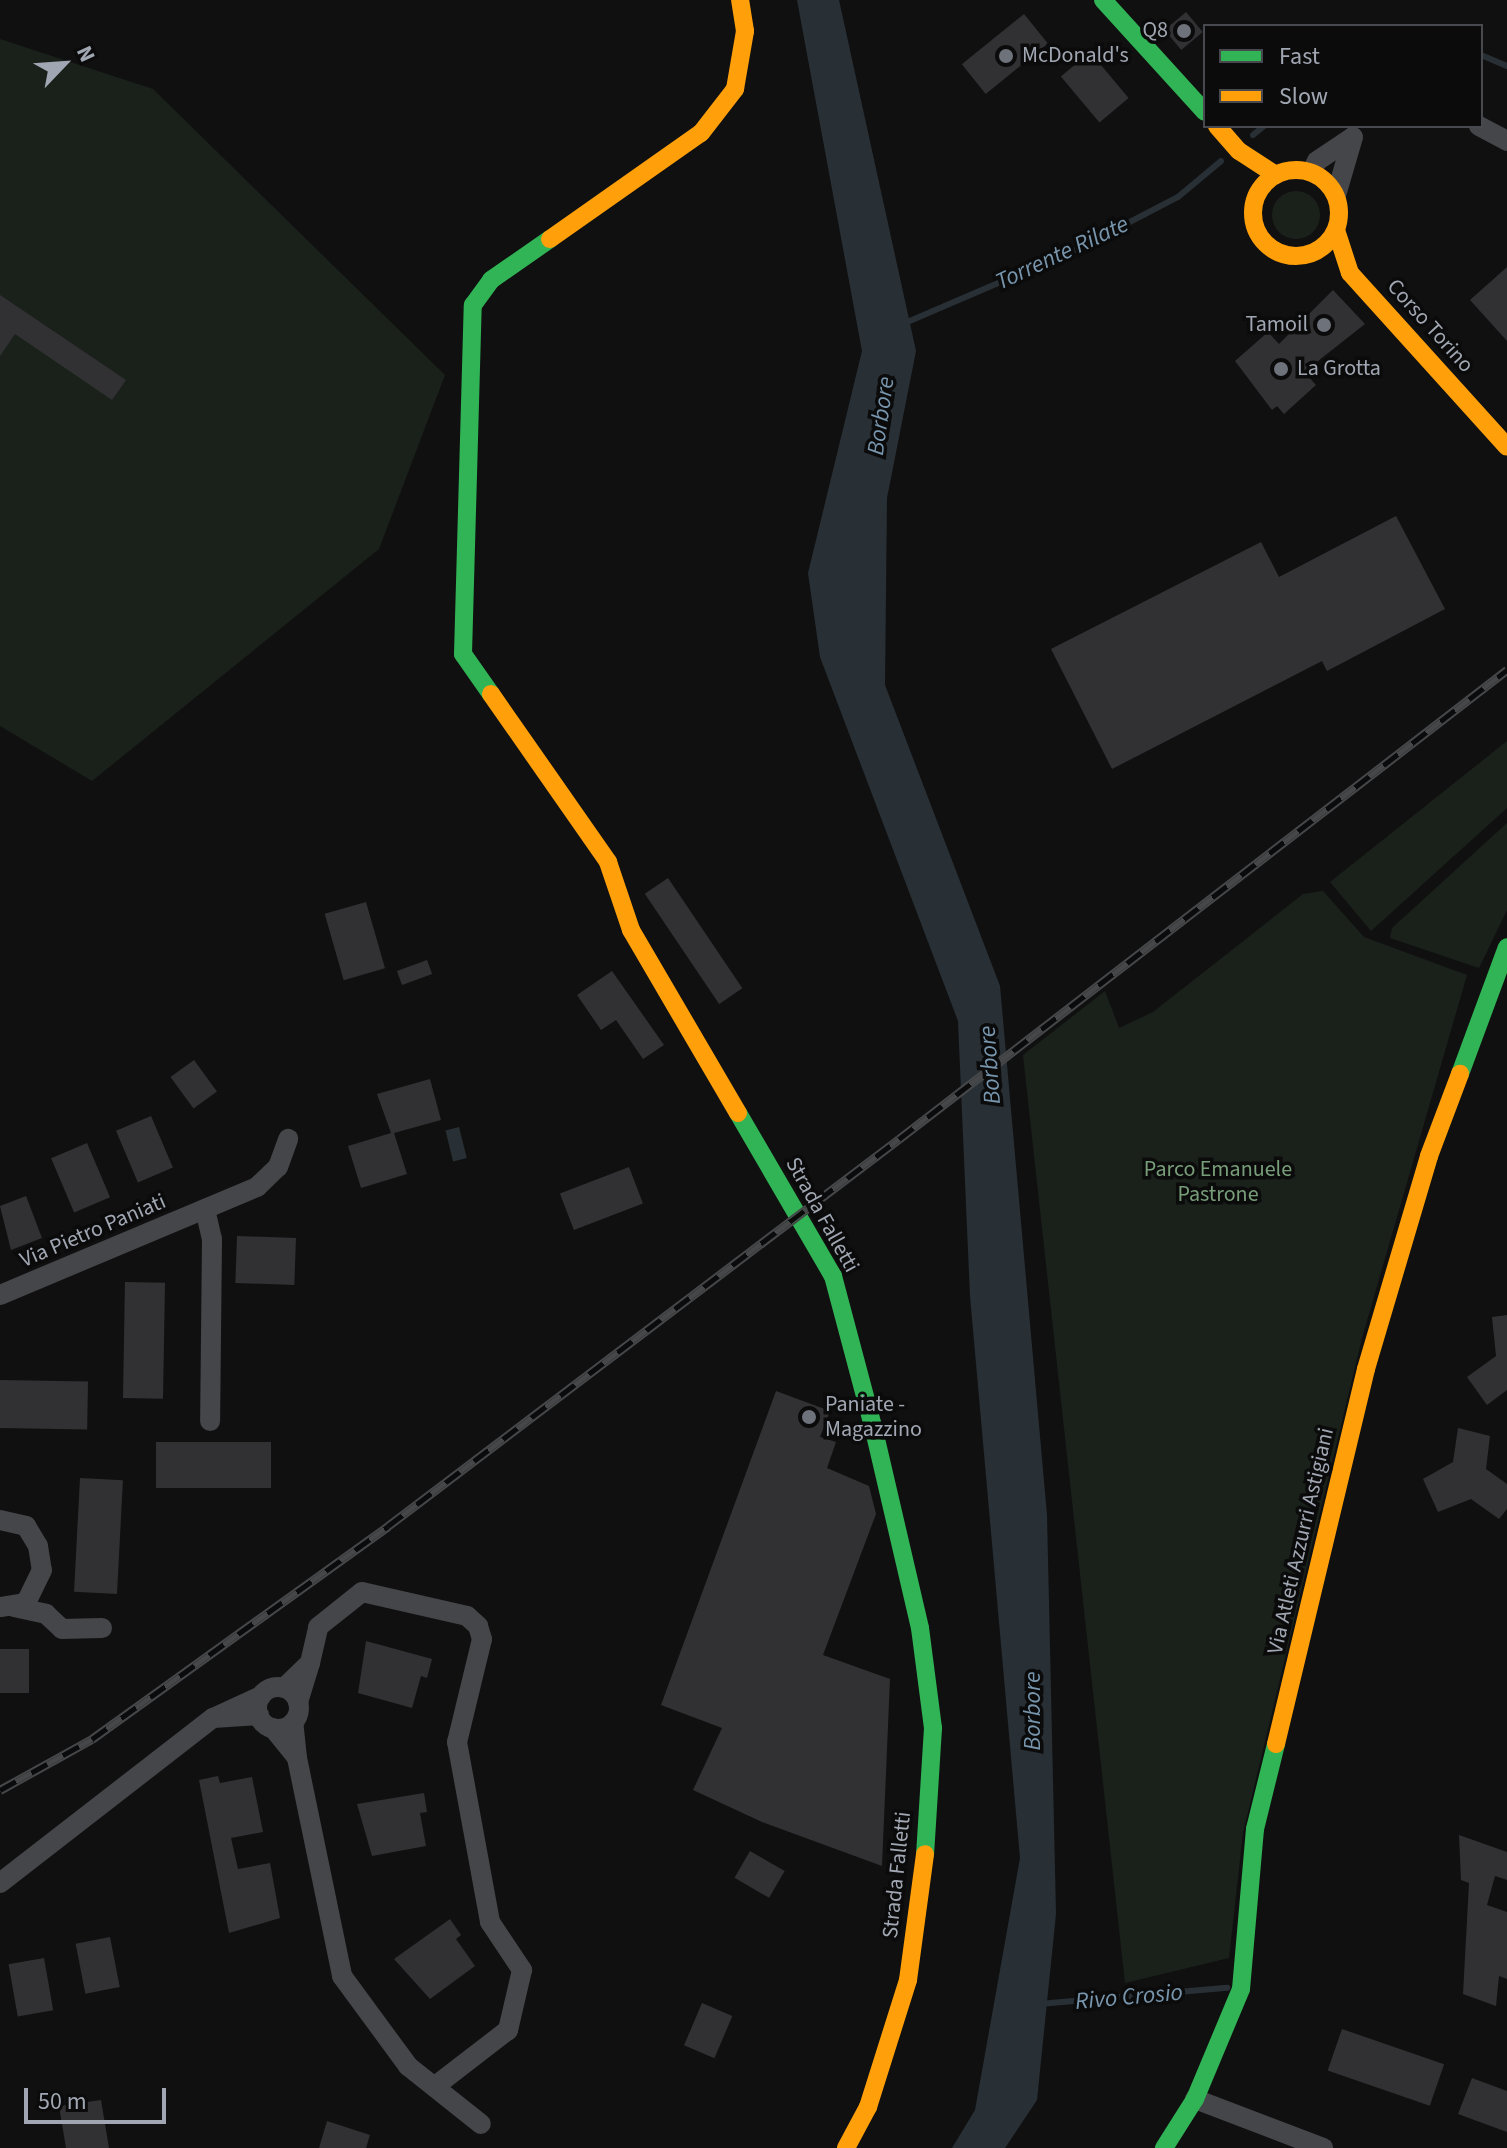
<!DOCTYPE html>
<html>
<head>
<meta charset="utf-8">
<style>
  body { margin:0 }
  #map { position:relative; width:1507px; height:2148px; overflow:hidden; background:#101011; font-family:"Source Sans 3",sans-serif }
  div>[style] { position:absolute }
  .green>* { inset:0; background:#1a211b }
  .round { border-radius:50% }
  .water>* { inset:0; background:#283035; transform-origin:0 0 }
  .stream>* { height:6px; margin:-3px; padding:0 3px; transform-origin:3px; border-radius:3px; background:#283035 }
  .building>* { inset:0; background:#313133; transform-origin:0 0 }
  .street>* { height:20px; margin:-10px; padding:0 10px; transform-origin:10px; border-radius:10px; background:#454649 }
  .street>.ring { margin:-10px; padding:0; box-sizing:content-box; background:none; border:20px solid #454649; border-radius:50% }
  .fast>* { height:18px; margin:-9px; padding:0 9px; transform-origin:9px; border-radius:9px; background:#30b455 }
  .slow>* { height:18px; margin:-9px; padding:0 9px; transform-origin:9px; border-radius:9px; background:#ff9f0a }
  .slow>.ring { margin:-9px; padding:0; box-sizing:content-box; background:none; border:18px solid #ff9f0a; border-radius:50% }
  .rail>* { height:9px; margin-top:-4.5px; transform-origin:0; background:repeating-linear-gradient(90deg,#0b0b0c 0 18px,#454749 0 36px); box-sizing:border-box; border-block:2px solid #454749 }
  .dots>* { width:22px; height:22px; translate:-50% -50%; box-sizing:border-box; border:4px solid #0b0b0c; border-radius:50% }
  span { translate:-50% -50%; white-space:nowrap; text-align:center; line-height:1.15; -webkit-text-stroke:7px #0b0b0c; paint-order:stroke }
  .poi-label { font-size:22px; color:#a1a7b2 }
  .right { translate:-100% -50%; text-align:right }
  .left { translate:0 -50%; text-align:left }
  .street-label { font-size:22px; color:#a1a7b2 }
  .park-label { font-size:22px; color:#789d79 }
  .water-label { font-size:24px; color:#7896ad; font-style:italic }
  .legend { position:absolute; left:1203px; top:24px; width:280px; height:104px; box-sizing:border-box; background:#0b0b0c; border:2px solid #47494e; margin:0; padding:10px 14px; list-style:none; font-size:24px; color:#a1a7b2 }
  .legend li { display:flex; align-items:center; gap:16px; height:40px }
  .legend b { width:40px; border:2px solid #47494e }
  .north { position:absolute; left:24px; top:24px; width:80px; height:80px; -webkit-text-stroke:6px #0b0b0c; paint-order:stroke; rotate:65deg; font-size:22px; font-weight:700; line-height:32px; text-align:center; color:#a1a7b2 }
  .north::after { content:''; display:block; margin:auto; width:28px; height:36px; background:#a1a7b2; clip-path:polygon(50% 0,100% 100%,50% 72%,0 100%) }
  .scale { position:absolute; left:24px; top:2088px; width:142px; height:36px; box-sizing:border-box; border:4px solid #a1a7b2; border-top:0; padding-left:10px; font-size:24px; line-height:28px; white-space:nowrap; color:#a1a7b2; -webkit-text-stroke:6px #0b0b0c; paint-order:stroke }
</style>
</head>
<body>
<div id="map">
  <div class="green">
    <div style="clip-path:polygon(0 39px,153px 89px,445px 375px,379px 549px,92px 781px,0 726px)"></div>
    <div class="round" style="left:1272px;top:191px;width:48px;height:48px"></div>
    <div style="clip-path:polygon(1507px 741px,1507px 808px,1371px 931px,1330px 882px)"></div>
    <div style="clip-path:polygon(1507px 823px,1507px 910px,1479px 968px,1390px 938px,1392px 928px)"></div>
    <div style="clip-path:polygon(1323px 891px,1364px 937px,1467px 975px,1362px 1338px,1243px 1833px,1229px 1958px,1125px 1983px,1023px 1055px,1105px 991px,1119px 1028px,1153px 1012px,1303px 894px)"></div>
  </div>
  <div class="water">
    <div style="clip-path:polygon(797px 0,839px 0,916px 351px,887px 498px,885px 685px,1000px 986px,1047px 1515px,1056px 1914px,1037px 2100px,1005px 2148px,952px 2148px,975px 2110px,1020px 1858px,970px 1296px,958px 1021px,820px 657px,808px 573px,862px 351px)"></div>
    <div style="left:459px;top:1127px;width:32px;height:14px;rotate:76deg"></div>
  </div>
  <div class="stream">
    <div style="left:1481px;top:55px;width:28px;rotate:23deg"></div>
    <div style="left:1253px;top:135px;width:14px;rotate:-39deg"></div>
    <div style="left:905px;top:323px;width:190px;rotate:-23.2deg"></div>
    <div style="left:1080px;top:248px;width:110px;rotate:-27.5deg"></div>
    <div style="left:1178px;top:197px;width:56px;rotate:-39.9deg"></div>
    <div style="left:1039px;top:2004px;width:189px;rotate:-4.9deg"></div>
  </div>
  <div class="building">
    <div style="left:1186px;top:12px;width:26px;height:28px;rotate:50deg"></div>
    <div style="left:1024px;top:14px;width:38px;height:80px;rotate:51deg"></div>
    <div style="left:1090px;top:52px;width:60px;height:38px;rotate:50deg"></div>
    <div style="clip-path:polygon(1507px 267px,1507px 341px,1470px 300px)"></div>
    <div style="clip-path:polygon(1333px 290px,1365px 324px,1304px 372px,1316px 385px,1284px 414px,1277px 406px,1272px 410px,1235px 361px,1268px 332px,1279px 344px)"></div>
    <div style="clip-path:polygon(0 295px,126px 380px,112px 400px,15px 334px,0 356px)"></div>
    <div style="clip-path:polygon(1396px 516px,1445px 609px,1327px 671px,1322px 661px,1112px 769px,1051px 649px,1261px 542px,1279px 577px)"></div>
    <div style="left:668px;top:878px;width:133px;height:28px;rotate:56deg"></div>
    <div style="left:366px;top:902px;width:69px;height:43px;rotate:74deg"></div>
    <div style="left:427px;top:960px;width:15px;height:32px;rotate:70deg"></div>
    <div style="clip-path:polygon(612px 971px,664px 1045px,643px 1059px,616px 1020px,601px 1030px,577px 995px)"></div>
    <div style="left:194px;top:1060px;width:39px;height:29px;rotate:54deg"></div>
    <div style="clip-path:polygon(430px 1079px,441px 1120px,394px 1133px,407px 1174px,361px 1188px,348px 1146px,391px 1133px,377px 1094px)"></div>
    <div style="left:151px;top:1116px;width:56px;height:38px;rotate:67deg"></div>
    <div style="left:87px;top:1143px;width:59px;height:39px;rotate:67deg"></div>
    <div style="left:629px;top:1167px;width:39px;height:74px;rotate:69deg"></div>
    <div style="clip-path:polygon(26px 1196px,42px 1238px,11px 1250px,0 1206px)"></div>
    <div style="left:237px;top:1236px;width:59px;height:47px;rotate:2deg"></div>
    <div style="left:125px;top:1282px;width:40px;height:116px;rotate:1deg"></div>
    <div style="clip-path:polygon(1507px 1315px,1507px 1390px,1487px 1405px,1467px 1377px,1496px 1356px,1492px 1317px)"></div>
    <div style="left:0;top:1380px;width:88px;height:48px;rotate:1deg"></div>
    <div style="clip-path:polygon(776px 1391px,830px 1411px,820px 1437px,836px 1442px,827px 1468px,869px 1486px,876px 1514px,823px 1655px,890px 1679px,882px 1866px,762px 1822px,693px 1790px,722px 1728px,661px 1705px)"></div>
    <div style="clip-path:polygon(1458px 1428px,1490px 1436px,1486px 1469px,1507px 1484px,1507px 1509px,1499px 1519px,1471px 1499px,1438px 1512px,1423px 1479px,1453px 1462px)"></div>
    <div style="left:156px;top:1442px;width:115px;height:46px"></div>
    <div style="left:80px;top:1478px;width:43px;height:114px;rotate:3deg"></div>
    <div style="clip-path:polygon(366px 1641px,432px 1659px,427px 1678px,421px 1676px,412px 1708px,358px 1693px)"></div>
    <div style="left:0;top:1649px;width:29px;height:44px"></div>
    <div style="clip-path:polygon(218px 1776px,220px 1783px,252px 1777px,263px 1832px,231px 1838px,238px 1869px,270px 1863px,280px 1918px,229px 1933px,199px 1780px)"></div>
    <div style="clip-path:polygon(424px 1793px,427px 1812px,420px 1813px,426px 1846px,372px 1856px,357px 1804px)"></div>
    <div style="clip-path:polygon(1459px 1835px,1507px 1852px,1507px 1880px,1495px 1876px,1487px 1905px,1507px 1912px,1507px 1979px,1499px 1976px,1496px 2006px,1463px 1994px,1469px 1883px,1461px 1880px)"></div>
    <div style="left:750px;top:1851px;width:40px;height:31px;rotate:30deg"></div>
    <div style="clip-path:polygon(450px 1919px,461px 1935px,456px 1939px,475px 1966px,430px 1999px,394px 1959px)"></div>
    <div style="left:110px;top:1937px;width:51px;height:35px;rotate:79deg"></div>
    <div style="left:44px;top:1958px;width:53px;height:36px;rotate:80deg"></div>
    <div style="left:702px;top:2003px;width:33px;height:46px;rotate:23deg"></div>
    <div style="left:1342px;top:2029px;width:108px;height:44px;rotate:19deg"></div>
    <div style="clip-path:polygon(1472px 2078px,1507px 2091px,1507px 2132px,1458px 2114px)"></div>
    <div style="clip-path:polygon(101px 2100px,109px 2148px,66px 2148px,59px 2106px)"></div>
    <div style="clip-path:polygon(327px 2121px,370px 2135px,366px 2148px,319px 2148px)"></div>
  </div>
  <div class="street">
    <div style="left:1479px;top:126px;width:32px;rotate:28deg"></div>
    <div style="left:1312px;top:172px;width:12px;rotate:-66deg"></div>
    <div style="left:1317px;top:161px;width:43px;rotate:-33.7deg"></div>
    <div style="left:1353px;top:137px;width:60px;rotate:106.3deg"></div>
    <div style="left:205px;top:1209px;width:31px;rotate:77deg"></div>
    <div style="left:212px;top:1239px;width:182px;rotate:90.6deg"></div>
    <div style="left:0;top:1295px;width:279px;rotate:-22.8deg"></div>
    <div style="left:257px;top:1187px;width:29px;rotate:-44deg"></div>
    <div style="left:278px;top:1167px;width:30px;rotate:-70deg"></div>
    <div style="left:0;top:1520px;width:27px;rotate:13deg"></div>
    <div style="left:26px;top:1526px;width:23px;rotate:59deg"></div>
    <div style="left:38px;top:1546px;width:24px;rotate:81deg"></div>
    <div style="left:42px;top:1570px;width:37px;rotate:116deg"></div>
    <div style="left:26px;top:1603px;width:26px;rotate:171deg"></div>
    <div style="left:14px;top:1607px;width:33px;rotate:12deg"></div>
    <div style="left:46px;top:1614px;width:22px;rotate:43deg"></div>
    <div style="left:62px;top:1629px;width:40px;rotate:-1.4deg"></div>
    <div style="left:310px;top:1663px;width:37px;rotate:-77deg"></div>
    <div style="left:318px;top:1627px;width:56px;rotate:-38.5deg"></div>
    <div style="left:362px;top:1592px;width:108px;rotate:12.9deg"></div>
    <div style="left:467px;top:1616px;width:15px;rotate:42deg"></div>
    <div style="left:478px;top:1626px;width:14px;rotate:73deg"></div>
    <div style="left:482px;top:1639px;width:106px;rotate:103.6deg"></div>
    <div style="left:457px;top:1742px;width:183px;rotate:79.6deg"></div>
    <div style="left:490px;top:1922px;width:58px;rotate:56.3deg"></div>
    <div style="left:522px;top:1970px;width:62px;rotate:103.1deg"></div>
    <div style="left:508px;top:2030px;width:93px;rotate:142.4deg"></div>
    <div class="ring" style="left:257px;top:1687px;width:22px;height:22px"></div>
    <div style="left:284px;top:1688px;width:36px;rotate:-44deg"></div>
    <div style="left:310px;top:1663px;width:41px;rotate:107.1deg"></div>
    <div style="left:259px;top:1715px;width:46px;rotate:176.3deg"></div>
    <div style="left:213px;top:1718px;width:53px;rotate:-24.6deg"></div>
    <div style="left:273px;top:1728px;width:38px;rotate:51deg"></div>
    <div style="left:297px;top:1758px;width:36px;rotate:-96deg"></div>
    <div style="left:297px;top:1758px;width:223px;rotate:78.3deg"></div>
    <div style="left:342px;top:1976px;width:112px;rotate:53.7deg"></div>
    <div style="left:408px;top:2066px;width:93px;rotate:38.5deg"></div>
    <div style="left:0;top:1883px;width:269px;rotate:-37.8deg"></div>
    <div style="left:1195px;top:2099px;width:137px;rotate:20.9deg"></div>
  </div>
  <div class="fast">
    <div style="left:1103px;top:0;width:151px;rotate:47.7deg"></div>
    <div style="left:491px;top:694px;width:49px;rotate:-125deg"></div>
    <div style="left:463px;top:654px;width:349px;rotate:-88.4deg"></div>
    <div style="left:473px;top:305px;width:31px;rotate:-54deg"></div>
    <div style="left:491px;top:280px;width:72px;rotate:-34.8deg"></div>
    <div style="left:1460px;top:1074px;width:135px;rotate:-69.7deg"></div>
    <div style="left:738px;top:1113px;width:189px;rotate:59.8deg"></div>
    <div style="left:833px;top:1276px;width:155px;rotate:75.1deg"></div>
    <div style="left:873px;top:1426px;width:207px;rotate:76.9deg"></div>
    <div style="left:920px;top:1628px;width:101px;rotate:82.6deg"></div>
    <div style="left:933px;top:1728px;width:126px;rotate:93.6deg"></div>
    <div style="left:1164px;top:2148px;width:58px;rotate:-57.7deg"></div>
    <div style="left:1195px;top:2099px;width:119px;rotate:-67.3deg"></div>
    <div style="left:1241px;top:1989px;width:161px;rotate:-85deg"></div>
    <div style="left:1255px;top:1829px;width:88px;rotate:-76.1deg"></div>
  </div>
  <div class="slow">
    <div style="left:1217px;top:126px;width:33px;rotate:49deg"></div>
    <div style="left:1239px;top:151px;width:44px;rotate:33deg"></div>
    <div class="ring" style="left:1253px;top:170px;width:68px;height:68px"></div>
    <div style="left:1336px;top:230px;width:45px;rotate:72deg"></div>
    <div style="left:1350px;top:273px;width:234px;rotate:47.9deg"></div>
    <div style="left:550px;top:239px;width:184px;rotate:-35.1deg"></div>
    <div style="left:701px;top:133px;width:56px;rotate:-52.3deg"></div>
    <div style="left:735px;top:89px;width:59px;rotate:-80.2deg"></div>
    <div style="left:745px;top:31px;width:31px;rotate:-99deg"></div>
    <div style="left:491px;top:694px;width:205px;rotate:55.1deg"></div>
    <div style="left:608px;top:862px;width:72px;rotate:71.3deg"></div>
    <div style="left:631px;top:930px;width:212px;rotate:59.7deg"></div>
    <div style="left:1276px;top:1744px;width:386px;rotate:-76.5deg"></div>
    <div style="left:1366px;top:1369px;width:222px;rotate:-73.5deg"></div>
    <div style="left:1429px;top:1156px;width:88px;rotate:-69.3deg"></div>
    <div style="left:846px;top:2148px;width:47px;rotate:-61.8deg"></div>
    <div style="left:868px;top:2107px;width:133px;rotate:-72.5deg"></div>
    <div style="left:908px;top:1980px;width:127px;rotate:-82.3deg"></div>
  </div>
  <div class="rail">
    <div style="left:0;top:1790px;width:105px;rotate:-29deg"></div>
    <div style="left:92px;top:1739px;width:365px;rotate:-35.7deg"></div>
    <div style="left:388px;top:1526px;width:641px;rotate:-37.14deg"></div>
    <div style="left:899px;top:1139px;width:768px;rotate:-37.65deg"></div>
  </div>
  <div class="dots">
    <div style="left:1184px;top:31px;background:#6e727a"></div>
    <div style="left:1006px;top:56px;background:#6e727a"></div>
    <div style="left:1324px;top:325px;background:#6e727a"></div>
    <div style="left:1281px;top:369px;background:#6e727a"></div>
    <div style="left:809px;top:1417px;background:#6e727a"></div>
  </div>
  <div class="poi-label">
    <span class="right" style="left:1168px;top:31px">Q8</span>
    <span class="left" style="left:1022px;top:56px">McDonald's</span>
    <span class="right" style="left:1308px;top:325px">Tamoil</span>
    <span class="left" style="left:1297px;top:369px">La Grotta</span>
    <span class="left" style="left:825px;top:1417px">Paniate -<br>Magazzino</span>
  </div>
  <div class="street-label">
    <span style="left:1430px;top:326px;rotate:48deg">Corso Torino</span>
    <span style="left:822px;top:1215px;rotate:61deg">Strada Falletti</span>
    <span style="left:93px;top:1231px;rotate:-23deg">Via Pietro Paniati</span>
    <span style="left:1301px;top:1541px;rotate:-77deg">Via Atleti Azzurri Astigiani</span>
    <span style="left:897px;top:1875px;rotate:-84deg">Strada Falletti</span>
  </div>
  <div class="park-label">
    <span style="left:1218px;top:1182px">Parco Emanuele<br>Pastrone</span>
  </div>
  <div class="water-label">
    <span style="left:1062px;top:253px;rotate:-25deg">Torrente Rilate</span>
    <span style="left:881px;top:416px;rotate:-82deg">Borbore</span>
    <span style="left:990px;top:1065px;rotate:-94deg">Borbore</span>
    <span style="left:1033px;top:1711px;rotate:-90deg">Borbore</span>
    <span style="left:1129px;top:1997px;rotate:-5deg">Rivo Crosio</span>
  </div>
  <ul class="legend">
  <li><b style="height:10px;background:#30b455"></b>Fast</li>
  <li><b style="height:10px;background:#ff9f0a"></b>Slow</li>
  </ul>
  <div class="north">N</div>
  <div class="scale">50 m</div>
</div>
</body>
</html>
